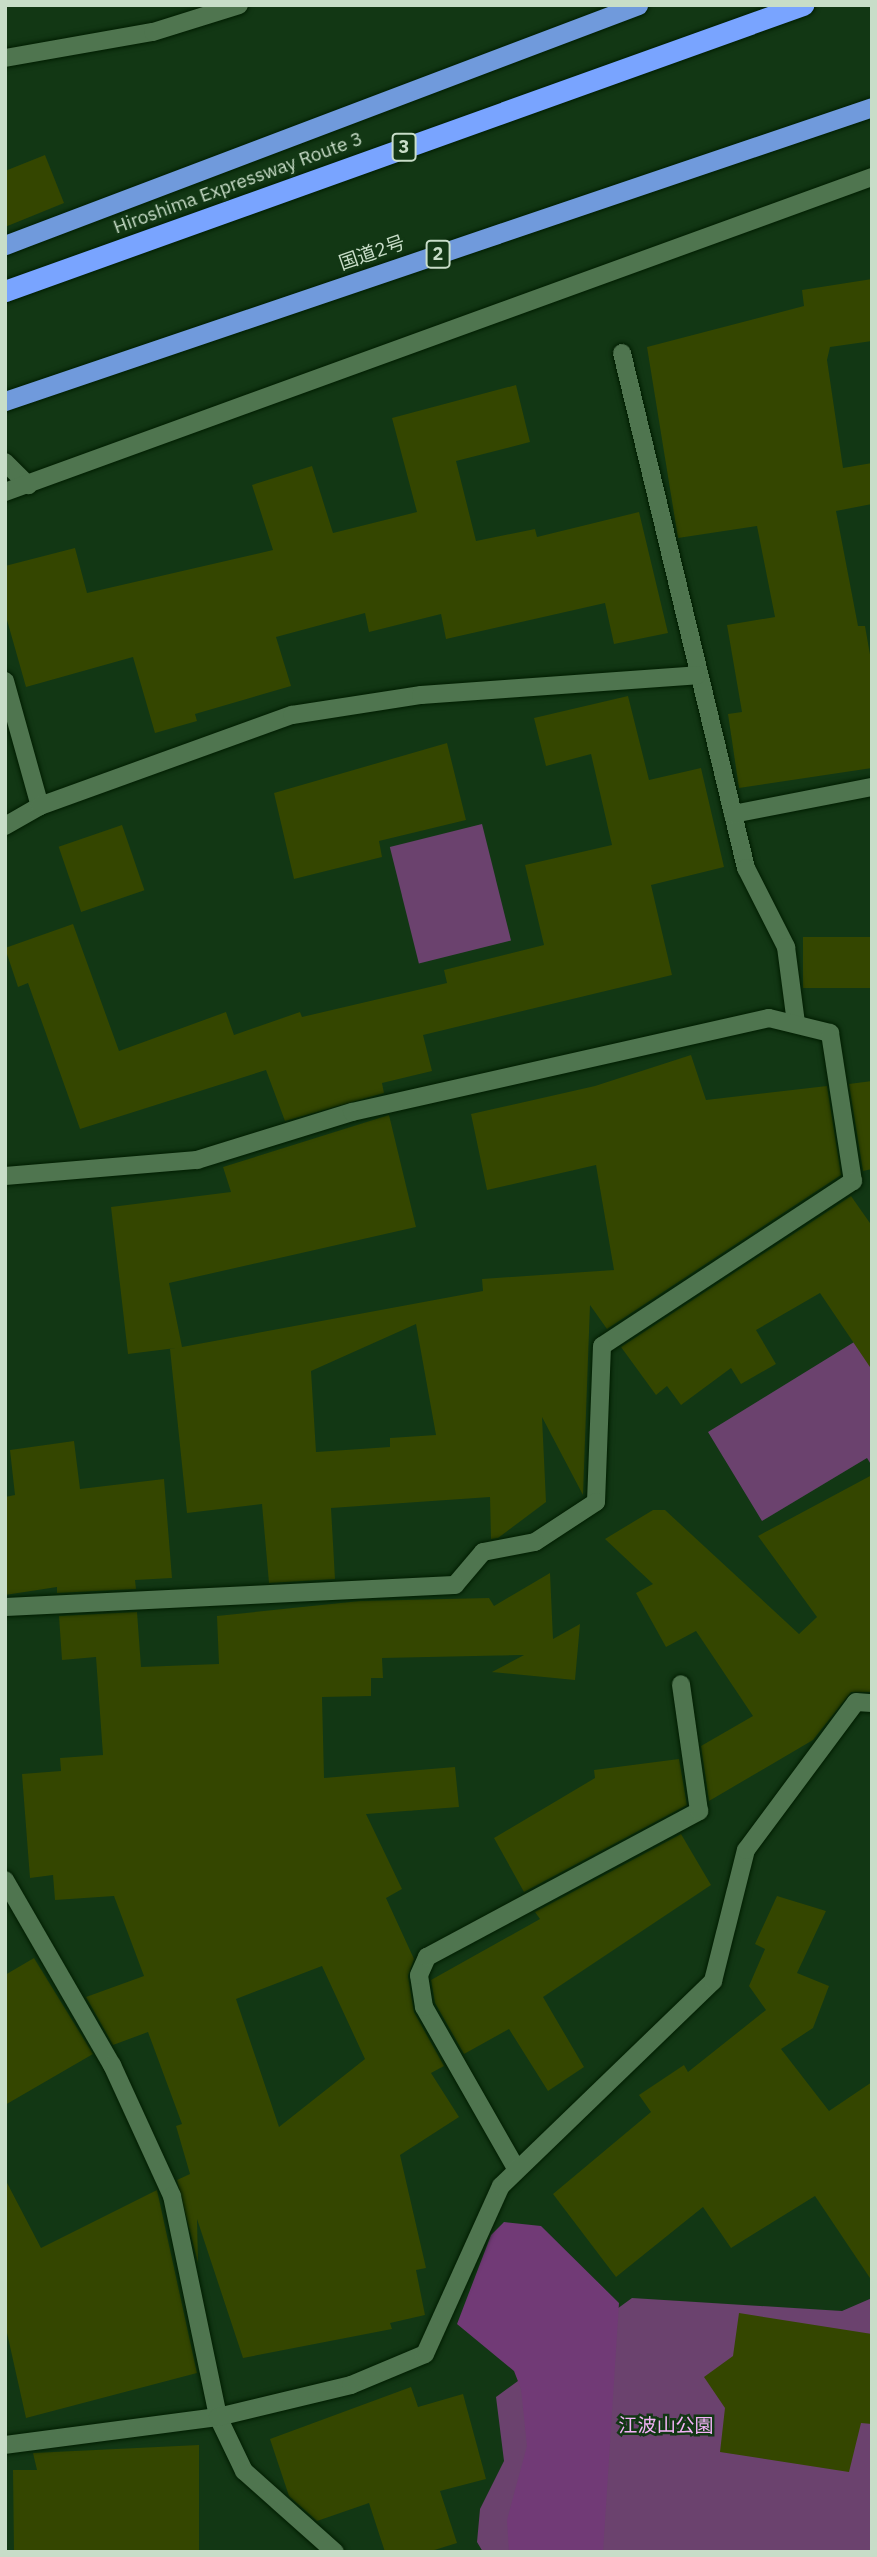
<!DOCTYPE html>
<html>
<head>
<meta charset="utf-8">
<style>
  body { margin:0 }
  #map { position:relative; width:877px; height:2557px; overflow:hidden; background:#123714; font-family:"IBM Plex Sans","Noto Sans JP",sans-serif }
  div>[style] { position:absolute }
  .green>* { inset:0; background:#6b426e; transform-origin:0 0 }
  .forest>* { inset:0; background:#713a76 }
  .building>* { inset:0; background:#344600; transform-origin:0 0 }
  .roads { filter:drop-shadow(0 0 2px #001d00) drop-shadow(0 0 2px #001d00) }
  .service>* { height:18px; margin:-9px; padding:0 9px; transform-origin:9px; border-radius:9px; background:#4f754f }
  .minor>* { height:18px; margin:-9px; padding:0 9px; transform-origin:9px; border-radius:9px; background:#4f754f }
  .trunk>* { height:19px; margin:-9.5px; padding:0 9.5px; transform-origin:9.5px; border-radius:9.5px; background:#709adc }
  .motorway>* { height:21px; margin:-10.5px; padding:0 10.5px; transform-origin:10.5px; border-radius:10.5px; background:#79a4ff }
  span { translate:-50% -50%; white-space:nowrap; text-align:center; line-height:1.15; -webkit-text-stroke:5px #123714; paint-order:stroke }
  .shield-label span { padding:2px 5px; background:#123714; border:2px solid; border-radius:5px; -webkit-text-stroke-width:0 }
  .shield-label { font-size:18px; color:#c8ddc8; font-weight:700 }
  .street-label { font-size:19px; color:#c8ddc8 }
  .park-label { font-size:19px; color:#f4b3f8 }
  .frame { position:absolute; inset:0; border:7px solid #c8ddc8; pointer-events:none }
</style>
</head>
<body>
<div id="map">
  <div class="green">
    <div style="left:482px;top:824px;width:120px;height:95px;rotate:76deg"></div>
    <div style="clip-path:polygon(872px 1331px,872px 1466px,867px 1458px,762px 1521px,708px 1432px)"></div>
    <div style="clip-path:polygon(632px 2298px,842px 2311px,872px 2298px,872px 2552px,483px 2552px,477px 2542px,480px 2509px,504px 2461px,496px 2397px)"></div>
  </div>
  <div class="forest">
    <div style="clip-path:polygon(504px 2222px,541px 2226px,619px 2303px,603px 2552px,509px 2552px,507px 2520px,527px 2446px,521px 2389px,514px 2371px,457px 2324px,491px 2235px)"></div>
  </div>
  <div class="building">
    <div style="clip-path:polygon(45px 155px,64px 203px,5px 227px,5px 171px)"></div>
    <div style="clip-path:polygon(872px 279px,872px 341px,830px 347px,827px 360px,843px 468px,872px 463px,872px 504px,836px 511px,858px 626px,865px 626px,872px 666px,872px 768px,739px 788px,728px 714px,742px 712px,727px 625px,775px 617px,757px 526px,678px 538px,647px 347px,804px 306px,802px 290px)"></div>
    <div style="clip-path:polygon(516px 385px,530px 442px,456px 461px,476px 541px,535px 529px,537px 537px,639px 512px,668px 633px,614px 644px,605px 603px,446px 639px,441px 614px,369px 632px,365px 613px,276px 637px,291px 686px,195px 714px,197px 721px,155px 733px,133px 657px,26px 687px,5px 613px,5px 566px,75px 548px,87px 593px,273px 550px,252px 485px,312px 466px,333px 533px,417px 512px,392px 418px)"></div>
    <div style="clip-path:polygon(628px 696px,649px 780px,701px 768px,724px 867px,651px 885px,672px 975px,423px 1035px,432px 1071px,382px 1083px,384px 1093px,285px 1121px,266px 1070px,80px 1129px,28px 983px,18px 987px,5px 948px,73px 924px,119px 1051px,226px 1012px,234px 1035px,300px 1012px,302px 1017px,447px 983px,444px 970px,544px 945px,525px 865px,612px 845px,591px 754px,546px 766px,534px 718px)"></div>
    <div style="clip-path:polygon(447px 743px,466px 820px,379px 841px,382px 857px,294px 879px,274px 793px)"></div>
    <div style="left:122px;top:825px;width:69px;height:67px;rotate:71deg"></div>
    <div style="left:872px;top:937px;width:51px;height:69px;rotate:90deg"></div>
    <div style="clip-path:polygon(evenodd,691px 1055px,706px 1100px,827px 1086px,841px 1175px,607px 1329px,590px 1305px,583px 1495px,542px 1417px,546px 1502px,498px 1538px,491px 1539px,490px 1497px,331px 1508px,335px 1579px,269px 1583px,262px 1504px,187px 1513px,170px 1349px,176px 1348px,128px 1354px,111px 1207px,231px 1192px,223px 1167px,389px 1115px,416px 1227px,169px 1283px,182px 1347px,483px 1291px,482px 1279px,614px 1270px,596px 1165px,487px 1190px,471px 1114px,595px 1086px,691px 1055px,416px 1324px,436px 1435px,390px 1438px,390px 1447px,316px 1452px,311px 1371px,416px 1324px)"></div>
    <div style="clip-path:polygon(872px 1081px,872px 1169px,863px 1171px,849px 1084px)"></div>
    <div style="clip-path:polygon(851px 1196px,872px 1226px,872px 1370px,820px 1293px,756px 1330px,776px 1364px,741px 1384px,731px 1368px,681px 1405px,667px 1386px,656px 1395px,621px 1347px)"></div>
    <div style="clip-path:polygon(74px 1441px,80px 1489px,164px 1479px,172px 1578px,135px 1580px,136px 1589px,57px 1593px,57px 1587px,5px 1595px,5px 1497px,15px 1495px,10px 1450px)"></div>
    <div style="clip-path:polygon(872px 1475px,872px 1692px,851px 1692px,813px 1740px,709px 1801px,701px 1746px,753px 1716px,696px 1631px,666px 1647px,636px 1593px,653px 1584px,605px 1539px,653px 1510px,665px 1510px,799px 1634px,817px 1617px,758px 1536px)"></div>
    <div style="clip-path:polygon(evenodd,550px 1573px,553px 1639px,580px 1624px,575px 1680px,492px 1672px,524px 1655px,382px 1658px,383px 1678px,371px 1678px,371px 1696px,322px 1697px,324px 1778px,455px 1767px,459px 1807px,366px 1814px,402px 1889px,386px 1898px,414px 1959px,408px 1976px,414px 2012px,444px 2066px,431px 2073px,459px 2117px,400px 2155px,426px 2268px,416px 2270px,425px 2315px,390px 2323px,392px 2329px,243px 2358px,197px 2219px,198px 2263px,177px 2180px,190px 2174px,176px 2126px,182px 2124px,148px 2032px,113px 2045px,86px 1997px,144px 1976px,114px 1896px,55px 1900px,53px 1875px,30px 1878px,22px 1774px,61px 1771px,60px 1758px,103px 1755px,96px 1657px,62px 1660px,59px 1616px,137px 1612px,141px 1667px,219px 1664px,217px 1616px,360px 1601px,489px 1598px,494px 1606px,550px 1573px,322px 1966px,365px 2059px,279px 2127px,236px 1999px,322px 1966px)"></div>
    <div style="clip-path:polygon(679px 1759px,687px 1805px,524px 1892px,494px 1838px,595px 1778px,594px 1770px)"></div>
    <div style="clip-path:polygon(681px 1834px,711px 1885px,543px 1997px,584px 2067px,548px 2091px,509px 2029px,464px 2054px,435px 2003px,431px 1980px,540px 1919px,535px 1912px)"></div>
    <div style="clip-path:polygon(777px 1896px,826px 1911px,797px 1973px,829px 1986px,813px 2028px,781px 2049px,829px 2111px,872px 2082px,872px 2281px,815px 2196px,731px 2248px,703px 2207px,616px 2277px,553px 2194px,651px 2112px,639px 2095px,684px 2065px,688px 2072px,766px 2010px,749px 1986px,765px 1949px,755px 1944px)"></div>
    <div style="clip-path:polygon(34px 1958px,93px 2054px,5px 2105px,5px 1975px)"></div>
    <div style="clip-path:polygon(5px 2179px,41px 2248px,157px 2190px,197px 2373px,26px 2418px,5px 2324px)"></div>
    <div style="clip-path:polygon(739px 2313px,872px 2334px,872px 2424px,861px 2423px,849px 2472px,720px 2452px,725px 2408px,704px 2377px,733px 2356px)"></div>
    <div style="clip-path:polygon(411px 2387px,418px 2407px,463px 2394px,486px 2479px,440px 2491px,457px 2543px,428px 2552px,385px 2552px,369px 2503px,317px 2521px,289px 2496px,270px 2439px)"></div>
    <div style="clip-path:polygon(199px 2445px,199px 2552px,14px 2552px,13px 2470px,37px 2470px,33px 2453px)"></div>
  </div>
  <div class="roads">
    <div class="service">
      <div style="left:5px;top:462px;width:33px;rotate:45deg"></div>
      <div style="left:5px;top:492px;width:922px;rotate:-19.97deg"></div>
      <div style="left:5px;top:681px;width:130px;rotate:74.4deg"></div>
    </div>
    <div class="minor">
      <div style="left:5px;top:58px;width:150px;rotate:-10deg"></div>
      <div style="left:153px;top:32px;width:90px;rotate:-17.4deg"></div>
      <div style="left:622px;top:353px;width:530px;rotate:76.46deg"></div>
      <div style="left:746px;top:868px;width:89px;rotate:63.1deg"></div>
      <div style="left:786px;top:947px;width:77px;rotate:82.5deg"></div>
      <div style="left:733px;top:814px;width:142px;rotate:-11deg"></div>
      <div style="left:5px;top:826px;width:40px;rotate:-29.7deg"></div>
      <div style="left:40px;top:806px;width:268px;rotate:-19.9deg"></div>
      <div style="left:292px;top:715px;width:131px;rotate:-8.8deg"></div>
      <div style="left:421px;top:695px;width:277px;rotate:-4.1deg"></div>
      <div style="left:5px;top:1176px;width:193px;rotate:-4.8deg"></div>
      <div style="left:197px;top:1160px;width:162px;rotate:-17.2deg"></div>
      <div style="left:352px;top:1112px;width:427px;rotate:-12.7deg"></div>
      <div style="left:769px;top:1018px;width:63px;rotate:13.8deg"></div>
      <div style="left:830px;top:1033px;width:150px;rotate:81.2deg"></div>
      <div style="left:853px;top:1181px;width:300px;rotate:146.7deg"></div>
      <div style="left:602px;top:1346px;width:156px;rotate:92.2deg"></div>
      <div style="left:596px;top:1502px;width:73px;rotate:146.7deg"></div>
      <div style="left:535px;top:1542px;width:53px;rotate:169.1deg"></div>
      <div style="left:483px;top:1552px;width:43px;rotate:130.3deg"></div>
      <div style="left:455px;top:1585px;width:451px;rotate:177.2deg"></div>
      <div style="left:5px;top:1880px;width:214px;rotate:60deg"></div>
      <div style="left:112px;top:2065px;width:144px;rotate:65.4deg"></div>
      <div style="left:172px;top:2196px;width:226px;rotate:78.2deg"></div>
      <div style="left:218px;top:2417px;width:60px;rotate:64.3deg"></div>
      <div style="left:244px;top:2471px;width:122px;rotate:41.7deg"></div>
      <div style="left:517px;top:2170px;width:188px;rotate:-119.7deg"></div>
      <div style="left:424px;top:2007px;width:32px;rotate:-99deg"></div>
      <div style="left:419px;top:1975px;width:20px;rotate:-66deg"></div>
      <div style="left:427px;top:1957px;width:309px;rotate:-28.2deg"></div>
      <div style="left:699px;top:1811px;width:128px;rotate:-98.1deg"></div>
      <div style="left:5px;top:2445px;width:215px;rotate:-7.5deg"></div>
      <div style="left:218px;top:2417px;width:137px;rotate:-13.5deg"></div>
      <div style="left:351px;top:2385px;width:80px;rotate:-22.7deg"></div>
      <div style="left:425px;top:2354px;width:184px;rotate:-65.7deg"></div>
      <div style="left:501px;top:2186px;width:295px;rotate:-44deg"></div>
      <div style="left:713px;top:1981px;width:135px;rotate:-75.9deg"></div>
      <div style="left:746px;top:1850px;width:184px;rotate:-53.4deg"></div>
      <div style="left:856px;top:1702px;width:16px;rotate:4deg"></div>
    </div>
    <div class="trunk">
      <div style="left:5px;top:245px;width:677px;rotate:-20.76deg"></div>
      <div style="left:5px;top:401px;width:915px;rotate:-18.73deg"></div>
    </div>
    <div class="motorway">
      <div style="left:5px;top:291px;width:848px;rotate:-19.72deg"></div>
    </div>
  </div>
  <div class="shield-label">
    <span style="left:404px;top:147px">3</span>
    <span style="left:438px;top:254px">2</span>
  </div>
  <div class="street-label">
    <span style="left:238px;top:183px;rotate:-20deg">Hiroshima Expressway Route 3</span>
    <span style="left:372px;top:253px;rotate:-19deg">国道2号</span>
  </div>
  <div class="park-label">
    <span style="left:666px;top:2426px">江波山公園</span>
  </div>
  <div class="frame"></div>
</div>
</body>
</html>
